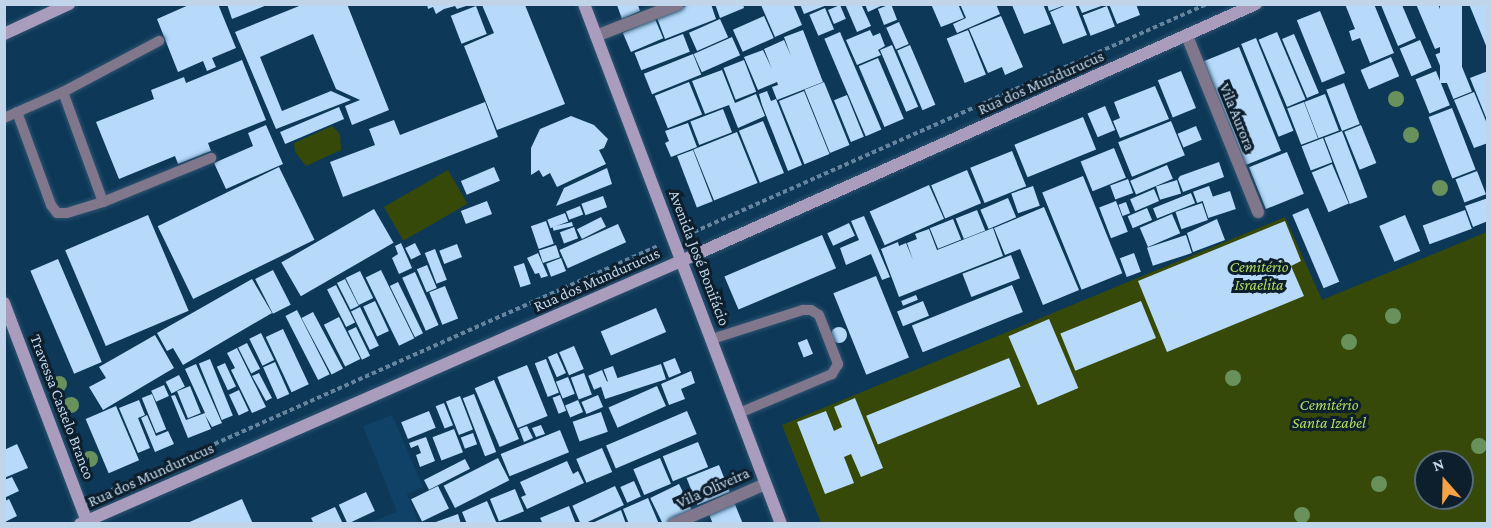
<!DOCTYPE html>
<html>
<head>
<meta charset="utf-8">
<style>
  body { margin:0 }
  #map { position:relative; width:1492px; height:528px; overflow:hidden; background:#0d3857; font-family:"Crimson Pro",serif }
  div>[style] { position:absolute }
  .built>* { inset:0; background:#0f4266 }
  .green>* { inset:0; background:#364908; transform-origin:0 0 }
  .building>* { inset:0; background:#b7dafa; transform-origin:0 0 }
  .round { border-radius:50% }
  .path>* { height:4px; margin-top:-2px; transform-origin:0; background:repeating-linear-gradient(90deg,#65859f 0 4.5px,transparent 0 7.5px) }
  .roads { filter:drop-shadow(0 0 2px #2d5471) drop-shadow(0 0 2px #2d5471) }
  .lane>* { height:10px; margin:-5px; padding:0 5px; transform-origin:5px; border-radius:5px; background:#80778c }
  .street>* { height:12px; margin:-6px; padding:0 6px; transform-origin:6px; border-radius:6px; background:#80778c }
  .secondary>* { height:12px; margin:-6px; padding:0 6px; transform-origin:6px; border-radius:6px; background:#aa9cbc }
  .trees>* { width:16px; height:16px; margin:-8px; border-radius:50%; background:#68915c }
  span { translate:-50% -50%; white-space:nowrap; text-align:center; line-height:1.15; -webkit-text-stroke:6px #0d1e2c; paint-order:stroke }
  .street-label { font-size:16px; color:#c0d5e9 }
  .park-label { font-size:16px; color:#b2da60; font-style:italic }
  .frame { position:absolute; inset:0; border:6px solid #c0d5e9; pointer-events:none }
  .north { position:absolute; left:1414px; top:450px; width:60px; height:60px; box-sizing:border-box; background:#0d1e2c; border:2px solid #556778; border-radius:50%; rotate:340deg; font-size:16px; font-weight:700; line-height:24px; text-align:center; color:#c0d5e9 }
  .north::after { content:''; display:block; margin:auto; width:21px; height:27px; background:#f6a247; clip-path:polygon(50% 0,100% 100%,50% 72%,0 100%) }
</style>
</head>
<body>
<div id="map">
  <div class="built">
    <div style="clip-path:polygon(392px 415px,423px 487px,407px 494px,419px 523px,368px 523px,397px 512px,363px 426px)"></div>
  </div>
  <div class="green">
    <div style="clip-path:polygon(332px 126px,340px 134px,341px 150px,306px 166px,295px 152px,294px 143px)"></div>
    <div style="left:448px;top:170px;width:39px;height:74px;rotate:60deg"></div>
    <div style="clip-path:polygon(evenodd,1285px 217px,1322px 300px,1487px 232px,1487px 523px,821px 523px,782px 425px,1285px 217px,1426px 462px,1462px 462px,1462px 498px,1426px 498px,1426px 462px)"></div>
  </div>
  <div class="building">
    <div style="clip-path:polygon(191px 4px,218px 4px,236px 48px,212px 58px,216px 67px,207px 71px,203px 61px,178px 72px,157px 19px)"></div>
    <div style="clip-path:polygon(227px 4px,267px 4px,267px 5px,232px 19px)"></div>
    <div style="clip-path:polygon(304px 4px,347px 4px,389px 110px,352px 125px,345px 106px,360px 100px,336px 89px,313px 34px,260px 57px,282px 111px,331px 91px,351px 100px,276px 129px,235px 32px)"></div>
    <div style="clip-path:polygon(427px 4px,469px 4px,469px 5px,457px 9px,455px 6px,444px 9px,436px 14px,433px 7px,428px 9px)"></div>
    <div style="clip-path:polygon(691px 4px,711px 4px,716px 19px,665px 39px,657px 18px)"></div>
    <div style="clip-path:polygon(715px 4px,743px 4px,744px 8px,720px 18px)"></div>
    <div style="clip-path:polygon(793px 4px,802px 25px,775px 37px,761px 5px)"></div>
    <div style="clip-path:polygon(800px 4px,827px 4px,827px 5px,804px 14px)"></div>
    <div style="clip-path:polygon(845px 4px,861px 4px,871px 26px,857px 32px)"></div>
    <div style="clip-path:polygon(865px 4px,885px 4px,868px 12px)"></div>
    <div style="left:891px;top:4px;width:17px;height:14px;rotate:69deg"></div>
    <div style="clip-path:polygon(931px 4px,958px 4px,964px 18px,941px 27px)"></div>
    <div style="clip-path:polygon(960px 4px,996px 4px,1000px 14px,957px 33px,953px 24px,966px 18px)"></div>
    <div style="clip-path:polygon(1043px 4px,1051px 24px,1024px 34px,1012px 5px)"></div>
    <div style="clip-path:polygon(1047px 4px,1065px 4px,1065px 5px,1049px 11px)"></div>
    <div style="clip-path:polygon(1069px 4px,1075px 4px,1087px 35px,1063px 44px,1050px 12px)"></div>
    <div style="clip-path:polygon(1078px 4px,1104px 4px,1104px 5px,1082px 13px)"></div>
    <div style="clip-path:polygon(1109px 4px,1136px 4px,1140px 15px,1117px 24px)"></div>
    <div style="clip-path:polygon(1345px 4px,1374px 4px,1394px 53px,1370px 63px,1360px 38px,1352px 41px,1349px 31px,1355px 29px)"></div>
    <div style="clip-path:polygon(1416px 4px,1438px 4px,1453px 42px,1435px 49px)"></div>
    <div style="clip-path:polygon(1469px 4px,1488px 4px,1488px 48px,1487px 48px)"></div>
    <div style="clip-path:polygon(482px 5px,525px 5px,565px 104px,497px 130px,464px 46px,494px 33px)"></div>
    <div style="clip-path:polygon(617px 5px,638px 5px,640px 11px,622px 19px)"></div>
    <div style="left:840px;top:5px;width:15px;height:13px;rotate:67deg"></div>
    <div style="clip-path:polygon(1381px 5px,1402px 5px,1416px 38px,1398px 46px)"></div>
    <div style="left:1440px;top:5px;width:22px;height:78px"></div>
    <div style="left:476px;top:6px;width:30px;height:27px;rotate:69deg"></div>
    <div style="left:1107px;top:6px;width:22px;height:26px;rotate:69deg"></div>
    <div style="left:825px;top:8px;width:23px;height:17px;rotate:67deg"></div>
    <div style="left:1320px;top:11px;width:67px;height:25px;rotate:68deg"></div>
    <div style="left:764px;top:16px;width:24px;height:34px;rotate:66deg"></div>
    <div style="clip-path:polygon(1001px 16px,1023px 67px,1005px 75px,1002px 67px,988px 73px,969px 29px)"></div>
    <div style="left:655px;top:19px;width:21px;height:35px;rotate:67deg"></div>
    <div style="left:720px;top:19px;width:20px;height:34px;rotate:66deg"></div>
    <div style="left:899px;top:22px;width:24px;height:14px;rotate:66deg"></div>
    <div style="clip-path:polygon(803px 30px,823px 82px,777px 100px,772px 87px,778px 85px,777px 82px,758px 90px,744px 57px,763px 50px,772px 69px,764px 49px,784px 40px,791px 56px,784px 37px)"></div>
    <div style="clip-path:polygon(870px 30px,873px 36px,880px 33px,885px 46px,878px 50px,881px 55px,857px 65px,846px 40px)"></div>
    <div style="left:968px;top:30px;width:48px;height:23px;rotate:68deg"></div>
    <div style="left:840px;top:32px;width:106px;height:17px;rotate:67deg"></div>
    <div style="left:1277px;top:32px;width:73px;height:20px;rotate:67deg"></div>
    <div style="left:683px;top:34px;width:19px;height:52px;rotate:69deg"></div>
    <div style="left:1294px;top:34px;width:64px;height:13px;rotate:67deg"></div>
    <div style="left:732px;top:37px;width:20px;height:42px;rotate:66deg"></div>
    <div style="left:1256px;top:38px;width:100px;height:16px;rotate:68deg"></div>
    <div style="left:1420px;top:40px;width:30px;height:22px;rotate:67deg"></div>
    <div style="left:892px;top:45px;width:67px;height:13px;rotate:67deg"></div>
    <div style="left:910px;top:45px;width:65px;height:14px;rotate:67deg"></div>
    <div style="left:1239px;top:47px;width:112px;height:38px;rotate:68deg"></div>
    <div style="left:1454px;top:47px;width:48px;height:20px;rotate:68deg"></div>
    <div style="left:693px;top:54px;width:22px;height:53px;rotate:68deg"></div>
    <div style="left:1391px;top:57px;width:21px;height:33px;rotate:67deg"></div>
    <div style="left:878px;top:58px;width:66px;height:21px;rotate:67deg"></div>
    <div style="clip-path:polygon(242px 60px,266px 120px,208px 143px,211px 151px,178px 164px,175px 156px,119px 179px,96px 122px,154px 99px,151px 90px,184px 77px,186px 83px)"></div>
    <div style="left:744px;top:60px;width:34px;height:22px;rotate:69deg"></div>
    <div style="clip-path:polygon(722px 70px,735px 103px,756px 94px,765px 116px,738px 128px,729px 105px,705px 114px,692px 81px)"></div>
    <div style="left:1181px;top:71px;width:40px;height:25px;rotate:68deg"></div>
    <div style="left:1436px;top:71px;width:37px;height:22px;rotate:68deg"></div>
    <div style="clip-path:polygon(1488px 71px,1488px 120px,1487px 120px,1470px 78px)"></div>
    <div style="left:689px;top:82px;width:35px;height:37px;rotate:68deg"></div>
    <div style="left:824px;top:82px;width:68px;height:21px;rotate:68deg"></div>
    <div style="left:1344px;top:83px;width:44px;height:19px;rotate:69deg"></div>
    <div style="clip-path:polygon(1155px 86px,1169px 119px,1120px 138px,1113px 121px,1120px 118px,1114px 102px)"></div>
    <div style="clip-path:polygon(767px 91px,771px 101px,776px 99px,802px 165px,788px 171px,762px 105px,759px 94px)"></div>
    <div style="left:804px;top:91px;width:68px;height:27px;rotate:68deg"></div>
    <div style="clip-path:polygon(1474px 92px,1488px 126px,1488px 143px,1474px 148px,1454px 100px)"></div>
    <div style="left:1325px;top:94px;width:39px;height:22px;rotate:69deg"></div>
    <div style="left:847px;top:95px;width:45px;height:14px;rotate:68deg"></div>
    <div style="clip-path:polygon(485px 102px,498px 137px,343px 197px,330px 162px,375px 145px,369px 129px,394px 120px,400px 135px)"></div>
    <div style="left:1304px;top:102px;width:39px;height:18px;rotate:69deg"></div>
    <div style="left:1105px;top:106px;width:26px;height:19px;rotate:67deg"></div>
    <div style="left:339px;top:107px;width:13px;height:64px;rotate:67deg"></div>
    <div style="left:1452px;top:108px;width:66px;height:25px;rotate:69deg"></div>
    <div style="left:723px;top:109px;width:25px;height:35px;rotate:69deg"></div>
    <div style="clip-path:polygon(571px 116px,594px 125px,608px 139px,604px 148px,599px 150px,606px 164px,557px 187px,550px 173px,543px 177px,539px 170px,531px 175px,531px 148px,540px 129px)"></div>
    <div style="left:1083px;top:117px;width:35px;height:74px;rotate:68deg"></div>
    <div style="left:763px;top:121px;width:56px;height:26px;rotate:68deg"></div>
    <div style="left:1171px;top:121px;width:37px;height:57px;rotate:68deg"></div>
    <div style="clip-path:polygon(688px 123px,697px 147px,671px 157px,665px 143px,669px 141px,665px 131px)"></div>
    <div style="clip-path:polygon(266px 125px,283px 164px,226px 189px,214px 163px,253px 146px,248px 133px)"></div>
    <div style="left:1361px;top:125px;width:41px;height:18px;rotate:68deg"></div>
    <div style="left:1196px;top:126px;width:15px;height:20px;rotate:67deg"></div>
    <div style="left:1342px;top:131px;width:71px;height:19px;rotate:69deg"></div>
    <div style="left:737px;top:132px;width:55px;height:47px;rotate:68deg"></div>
    <div style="left:1323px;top:138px;width:26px;height:23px;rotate:69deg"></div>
    <div style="left:1114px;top:148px;width:32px;height:36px;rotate:68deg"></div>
    <div style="left:693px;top:150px;width:55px;height:17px;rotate:69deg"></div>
    <div style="left:1012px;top:151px;width:38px;height:45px;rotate:68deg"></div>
    <div style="left:1287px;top:152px;width:45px;height:41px;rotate:68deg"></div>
    <div style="clip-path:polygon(1219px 162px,1224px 177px,1183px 192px,1178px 179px,1180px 176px)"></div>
    <div style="left:1332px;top:164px;width:43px;height:22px;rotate:67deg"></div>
    <div style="left:1167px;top:165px;width:15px;height:40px;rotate:67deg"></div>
    <div style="left:279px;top:167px;width:81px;height:135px;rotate:64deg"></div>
    <div style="left:494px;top:167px;width:15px;height:36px;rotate:67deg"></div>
    <div style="clip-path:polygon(607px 168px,612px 184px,556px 206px,564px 188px)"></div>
    <div style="left:967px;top:170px;width:36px;height:39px;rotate:67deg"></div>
    <div style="left:1477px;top:171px;width:25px;height:23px;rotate:69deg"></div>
    <div style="left:1083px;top:176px;width:105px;height:44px;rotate:68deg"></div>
    <div style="left:1128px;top:179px;width:15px;height:19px;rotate:70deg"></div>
    <div style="left:1177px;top:180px;width:14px;height:22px;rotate:73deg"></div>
    <div style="left:929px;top:185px;width:37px;height:65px;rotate:66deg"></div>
    <div style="left:1033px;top:186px;width:21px;height:23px;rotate:71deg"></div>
    <div style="left:1209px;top:186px;width:12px;height:17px;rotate:70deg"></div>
    <div style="left:1154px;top:189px;width:13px;height:26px;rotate:67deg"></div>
    <div style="left:1230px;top:191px;width:19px;height:29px;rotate:72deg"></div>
    <div style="left:1191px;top:193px;width:11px;height:41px;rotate:68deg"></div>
    <div style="left:603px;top:196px;width:12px;height:23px;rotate:70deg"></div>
    <div style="left:1008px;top:198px;width:21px;height:30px;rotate:67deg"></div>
    <div style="clip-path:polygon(1488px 198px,1488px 221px,1473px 227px,1465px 206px)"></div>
    <div style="left:487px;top:201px;width:14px;height:28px;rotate:69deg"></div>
    <div style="left:1116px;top:201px;width:33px;height:18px;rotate:69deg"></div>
    <div style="left:1126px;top:202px;width:12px;height:8px;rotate:70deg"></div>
    <div style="left:1202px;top:203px;width:18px;height:28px;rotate:71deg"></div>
    <div style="left:580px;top:206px;width:9px;height:15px;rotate:69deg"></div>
    <div style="clip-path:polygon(1044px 207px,1079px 290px,1043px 305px,1020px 249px,1005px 255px,994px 228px)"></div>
    <div style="left:1147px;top:208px;width:13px;height:21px;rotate:67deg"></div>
    <div style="left:1308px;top:208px;width:80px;height:17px;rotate:67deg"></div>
    <div style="left:374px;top:209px;width:39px;height:107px;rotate:60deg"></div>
    <div style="left:977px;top:210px;width:22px;height:23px;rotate:68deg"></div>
    <div style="left:1465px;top:210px;width:20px;height:45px;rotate:70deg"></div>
    <div style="left:565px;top:213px;width:9px;height:19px;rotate:69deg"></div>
    <div style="left:1172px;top:214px;width:21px;height:35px;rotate:67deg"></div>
    <div style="left:148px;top:215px;width:104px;height:90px;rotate:67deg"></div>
    <div style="left:1405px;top:215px;width:39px;height:28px;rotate:67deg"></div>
    <div style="clip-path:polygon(864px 216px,890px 277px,882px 280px,871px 254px,846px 265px,840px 248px,859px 240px,851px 221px)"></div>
    <div style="left:601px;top:217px;width:11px;height:27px;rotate:63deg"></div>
    <div style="left:953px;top:219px;width:22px;height:25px;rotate:68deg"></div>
    <div style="clip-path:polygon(1217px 219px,1225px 240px,1193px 252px,1187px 233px)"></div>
    <div style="left:546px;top:221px;width:24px;height:16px;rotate:71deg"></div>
    <div style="clip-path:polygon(1285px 221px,1301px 261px,1291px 266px,1304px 296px,1167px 352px,1138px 281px)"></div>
    <div style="left:572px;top:222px;width:4px;height:20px;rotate:76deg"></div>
    <div style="left:849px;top:223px;width:14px;height:24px;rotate:65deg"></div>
    <div style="left:618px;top:224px;width:20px;height:64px;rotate:66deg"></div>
    <div style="left:574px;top:227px;width:12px;height:15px;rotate:70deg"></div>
    <div style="clip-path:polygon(993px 228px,1003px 256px,899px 297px,881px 249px,898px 242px,899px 246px,906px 243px,913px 260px,907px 243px,917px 239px,915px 234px,929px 229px,937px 250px)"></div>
    <div style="left:822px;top:235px;width:36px;height:106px;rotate:67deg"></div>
    <div style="left:1186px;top:235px;width:19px;height:41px;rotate:72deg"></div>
    <div style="clip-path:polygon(401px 243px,412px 268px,399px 274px,392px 258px,398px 254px,395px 246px)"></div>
    <div style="left:415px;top:243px;width:13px;height:11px;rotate:63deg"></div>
    <div style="left:457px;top:244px;width:14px;height:19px;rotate:69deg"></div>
    <div style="left:556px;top:245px;width:13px;height:18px;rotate:72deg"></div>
    <div style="left:435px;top:249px;width:33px;height:11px;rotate:69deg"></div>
    <div style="clip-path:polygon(538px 253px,548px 276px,541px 278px,539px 273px,535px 274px,527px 258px)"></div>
    <div style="left:1134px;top:253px;width:20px;height:15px;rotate:70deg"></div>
    <div style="left:1011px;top:255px;width:25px;height:52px;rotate:69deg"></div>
    <div style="left:561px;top:258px;width:14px;height:16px;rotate:69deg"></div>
    <div style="left:58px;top:259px;width:112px;height:30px;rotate:67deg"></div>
    <div style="left:524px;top:263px;width:22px;height:11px;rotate:72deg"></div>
    <div style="left:427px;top:265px;width:25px;height:11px;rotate:67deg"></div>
    <div style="left:273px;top:270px;width:39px;height:20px;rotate:63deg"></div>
    <div style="left:381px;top:270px;width:76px;height:17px;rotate:64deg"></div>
    <div style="left:360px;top:271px;width:30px;height:16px;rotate:64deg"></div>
    <div style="left:415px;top:272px;width:58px;height:14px;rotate:66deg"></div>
    <div style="left:876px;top:276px;width:88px;height:46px;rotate:68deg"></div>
    <div style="clip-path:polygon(252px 279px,272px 313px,183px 365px,173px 348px,167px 351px,157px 333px)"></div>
    <div style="left:345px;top:279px;width:30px;height:9px;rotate:63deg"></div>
    <div style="left:398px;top:282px;width:57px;height:9px;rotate:64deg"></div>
    <div style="left:336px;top:285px;width:42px;height:10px;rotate:63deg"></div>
    <div style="left:1012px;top:285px;width:29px;height:108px;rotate:68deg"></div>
    <div style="left:445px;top:286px;width:35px;height:17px;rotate:68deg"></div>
    <div style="left:916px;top:295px;width:5px;height:16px;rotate:68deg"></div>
    <div style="left:375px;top:301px;width:33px;height:13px;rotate:65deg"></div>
    <div style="left:923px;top:301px;width:16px;height:28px;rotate:68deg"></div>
    <div style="left:1141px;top:301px;width:40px;height:87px;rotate:68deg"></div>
    <div style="left:360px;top:307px;width:43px;height:10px;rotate:64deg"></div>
    <div style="left:656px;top:308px;width:26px;height:60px;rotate:67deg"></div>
    <div style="left:297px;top:310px;width:72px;height:13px;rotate:63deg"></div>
    <div style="left:313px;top:312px;width:64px;height:13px;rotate:62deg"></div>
    <div style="left:339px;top:317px;width:47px;height:17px;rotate:63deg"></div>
    <div style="left:1049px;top:319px;width:75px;height:44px;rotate:67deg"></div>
    <div style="left:356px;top:327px;width:32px;height:9px;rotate:64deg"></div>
    <div class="round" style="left:831px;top:327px;width:16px;height:16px"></div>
    <div style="left:283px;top:329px;width:61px;height:19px;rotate:65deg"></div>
    <div style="left:261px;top:333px;width:30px;height:13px;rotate:64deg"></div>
    <div style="clip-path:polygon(155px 335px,174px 368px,103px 410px,89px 387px,106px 378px,99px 367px)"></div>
    <div style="left:807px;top:339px;width:16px;height:10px;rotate:68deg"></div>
    <div style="left:247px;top:343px;width:29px;height:10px;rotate:63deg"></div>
    <div style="left:574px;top:346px;width:25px;height:16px;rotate:67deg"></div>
    <div style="clip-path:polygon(237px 348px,266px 407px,252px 413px,231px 370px,235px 368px,227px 353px)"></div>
    <div style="left:557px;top:353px;width:22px;height:10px;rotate:66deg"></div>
    <div style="left:675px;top:358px;width:16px;height:13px;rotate:68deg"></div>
    <div style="left:1009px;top:358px;width:31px;height:154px;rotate:68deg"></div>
    <div style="left:210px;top:359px;width:61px;height:12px;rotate:68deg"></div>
    <div style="left:546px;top:359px;width:36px;height:12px;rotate:69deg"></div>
    <div style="left:275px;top:362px;width:35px;height:13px;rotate:66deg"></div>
    <div style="left:225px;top:363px;width:26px;height:9px;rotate:65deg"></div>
    <div style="clip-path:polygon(196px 364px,222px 423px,212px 427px,205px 415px,211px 429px,188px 438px,171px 396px,175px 395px,186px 420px,205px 413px,185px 369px)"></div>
    <div style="left:661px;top:364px;width:16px;height:64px;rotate:72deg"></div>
    <div style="left:527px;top:365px;width:55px;height:32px;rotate:68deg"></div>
    <div style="left:613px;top:366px;width:15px;height:10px;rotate:70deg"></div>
    <div style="left:602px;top:370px;width:15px;height:15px;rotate:67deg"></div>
    <div style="clip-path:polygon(691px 371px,695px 383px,681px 389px,685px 399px,669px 405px,661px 384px)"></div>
    <div style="clip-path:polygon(259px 373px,272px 398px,266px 401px,252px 376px)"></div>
    <div style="left:584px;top:373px;width:23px;height:14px;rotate:70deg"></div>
    <div style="left:179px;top:375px;width:13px;height:15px;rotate:63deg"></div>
    <div style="left:568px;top:377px;width:18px;height:13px;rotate:68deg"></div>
    <div style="left:494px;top:380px;width:64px;height:21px;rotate:67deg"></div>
    <div style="left:164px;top:385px;width:12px;height:14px;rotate:66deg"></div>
    <div style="left:190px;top:386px;width:29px;height:14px;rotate:68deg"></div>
    <div style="left:657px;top:386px;width:22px;height:53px;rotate:66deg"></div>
    <div style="left:239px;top:390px;width:23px;height:11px;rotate:65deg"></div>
    <div style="left:152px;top:394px;width:38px;height:11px;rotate:68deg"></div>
    <div style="left:474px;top:394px;width:62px;height:12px;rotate:69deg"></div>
    <div style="left:560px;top:395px;width:17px;height:8px;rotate:69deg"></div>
    <div style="left:598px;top:395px;width:13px;height:18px;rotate:67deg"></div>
    <div style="left:460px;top:396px;width:36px;height:15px;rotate:69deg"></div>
    <div style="clip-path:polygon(855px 398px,883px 468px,861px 477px,851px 454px,844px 457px,854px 483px,825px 494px,797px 422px,826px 411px,834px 431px,842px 427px,834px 407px)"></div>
    <div style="clip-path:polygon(139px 400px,145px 415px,138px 418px,150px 448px,138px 453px,119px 408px)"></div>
    <div style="left:578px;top:400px;width:13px;height:14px;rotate:67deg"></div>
    <div style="left:444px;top:403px;width:24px;height:9px;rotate:68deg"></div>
    <div style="left:116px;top:406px;width:59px;height:33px;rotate:67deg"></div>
    <div style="left:429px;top:411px;width:18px;height:30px;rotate:68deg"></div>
    <div style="left:687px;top:411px;width:25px;height:88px;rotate:67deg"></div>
    <div style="left:601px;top:412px;width:21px;height:30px;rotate:71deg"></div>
    <div style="clip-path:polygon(147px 415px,156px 436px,168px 431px,174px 444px,155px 452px,141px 418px)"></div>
    <div style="clip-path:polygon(541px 425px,545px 434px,536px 437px,532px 428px)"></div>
    <div style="clip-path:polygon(527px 426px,533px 438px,524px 442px,519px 429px)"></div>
    <div style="left:454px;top:429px;width:25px;height:23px;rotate:69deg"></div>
    <div style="left:560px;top:430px;width:24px;height:64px;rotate:68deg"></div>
    <div style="left:473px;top:433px;width:12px;height:13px;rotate:70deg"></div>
    <div style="clip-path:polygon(426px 437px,435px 461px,420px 467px,416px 455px,421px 453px,418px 445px,411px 448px,409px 443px)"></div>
    <div style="left:698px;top:442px;width:27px;height:38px;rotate:68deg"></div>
    <div style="clip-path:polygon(17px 444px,28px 468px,4px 478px,4px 450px)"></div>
    <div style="left:602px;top:448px;width:26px;height:28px;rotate:67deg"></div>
    <div style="left:498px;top:458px;width:25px;height:61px;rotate:63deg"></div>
    <div style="left:660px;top:458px;width:28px;height:29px;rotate:67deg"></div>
    <div style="left:465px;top:459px;width:11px;height:46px;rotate:63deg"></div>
    <div style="clip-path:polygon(567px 461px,573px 474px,578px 471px,584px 483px,527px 509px,521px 497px,526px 495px,520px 482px)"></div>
    <div style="left:719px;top:465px;width:29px;height:35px;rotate:68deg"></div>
    <div style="clip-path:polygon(12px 477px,19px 491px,4px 498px,4px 480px)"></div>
    <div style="left:634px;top:481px;width:17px;height:15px;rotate:66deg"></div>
    <div style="left:679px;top:484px;width:30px;height:32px;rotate:64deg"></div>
    <div style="left:438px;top:486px;width:25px;height:30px;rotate:64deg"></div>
    <div style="left:615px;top:486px;width:21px;height:47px;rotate:65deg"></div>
    <div style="left:515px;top:489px;width:24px;height:27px;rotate:68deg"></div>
    <div style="left:366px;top:492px;width:21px;height:30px;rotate:65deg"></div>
    <div style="clip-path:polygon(648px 498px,659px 524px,629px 524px,623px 509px)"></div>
    <div style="clip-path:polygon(9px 499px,17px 516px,5px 522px,5px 501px)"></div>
    <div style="clip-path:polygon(242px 499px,253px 524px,185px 524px)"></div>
    <div style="clip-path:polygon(487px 501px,497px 524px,467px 524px,462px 512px)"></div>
    <div style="clip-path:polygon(734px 502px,743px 524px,713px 524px,708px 512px)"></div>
    <div style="clip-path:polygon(569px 506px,576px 524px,543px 524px,540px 518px)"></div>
    <div style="clip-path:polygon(335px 507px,343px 524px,314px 524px,311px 518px)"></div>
    <div style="clip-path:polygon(621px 510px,626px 524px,590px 524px)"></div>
    <div style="clip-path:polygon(458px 514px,461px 524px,433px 524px,433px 523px)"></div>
  </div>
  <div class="path">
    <div style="left:687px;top:235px;width:569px;rotate:-23.95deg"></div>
    <div style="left:98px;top:496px;width:613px;rotate:-24.06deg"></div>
  </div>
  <div class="roads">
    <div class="lane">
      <div style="left:63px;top:92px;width:117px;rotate:70deg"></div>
      <div style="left:17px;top:112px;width:99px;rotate:69.9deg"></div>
      <div style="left:51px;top:205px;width:10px;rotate:53deg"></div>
      <div style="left:57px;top:213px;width:10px"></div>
      <div style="left:67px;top:213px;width:38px;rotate:-17deg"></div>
      <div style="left:103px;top:202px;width:117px;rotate:-22.2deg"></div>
      <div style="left:4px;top:118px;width:64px;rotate:-23.8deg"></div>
      <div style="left:63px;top:92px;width:109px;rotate:-28deg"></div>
      <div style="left:712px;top:339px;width:96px;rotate:-17.7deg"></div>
      <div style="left:803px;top:310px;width:8px"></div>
      <div style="left:811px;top:310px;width:9px;rotate:32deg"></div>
      <div style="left:819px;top:315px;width:53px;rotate:68.8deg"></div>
      <div style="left:838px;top:364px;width:12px;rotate:121deg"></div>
      <div style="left:832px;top:374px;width:101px;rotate:157.2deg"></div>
    </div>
    <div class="street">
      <div style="left:596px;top:36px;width:88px;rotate:-21.3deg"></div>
      <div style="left:1187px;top:36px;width:190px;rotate:68deg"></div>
      <div style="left:674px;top:524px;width:99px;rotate:-23.7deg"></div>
    </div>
    <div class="secondary">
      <div style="left:584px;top:4px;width:556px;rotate:69.25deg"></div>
      <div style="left:4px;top:34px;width:72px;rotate:-24.8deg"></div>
      <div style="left:4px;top:303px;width:236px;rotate:69.2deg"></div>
      <div style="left:80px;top:524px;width:676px;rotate:-23.64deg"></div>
      <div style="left:699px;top:253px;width:610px;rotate:-24.09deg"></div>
    </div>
  </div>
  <div class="trees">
    <div style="left:1396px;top:99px"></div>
    <div style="left:1411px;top:135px"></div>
    <div style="left:1440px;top:188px"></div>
    <div style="left:1393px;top:316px"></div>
    <div style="left:1349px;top:342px"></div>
    <div style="left:1233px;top:378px"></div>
    <div style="left:59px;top:384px"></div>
    <div style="left:71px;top:405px"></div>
    <div style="left:1479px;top:446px"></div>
    <div style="left:90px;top:459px"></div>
    <div style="left:1379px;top:484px"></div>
    <div style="left:1302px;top:515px"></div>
  </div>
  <div class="street-label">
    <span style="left:1041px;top:83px;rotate:-24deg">Rua dos Mundurucus</span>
    <span style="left:1237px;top:117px;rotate:68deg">Vila Aurora</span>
    <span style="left:699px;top:258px;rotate:69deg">Avenida José Bonifácio</span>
    <span style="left:597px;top:280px;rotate:-24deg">Rua dos Mundurucus</span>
    <span style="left:62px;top:407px;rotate:69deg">Travessa Castelo Branco</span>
    <span style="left:151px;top:475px;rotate:-24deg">Rua dos Mundurucus</span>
    <span style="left:713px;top:488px;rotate:-24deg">Vila Oliveira</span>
  </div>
  <div class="park-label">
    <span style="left:1259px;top:276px">Cemitério<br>Israelita</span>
    <span style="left:1329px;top:414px">Cemitério<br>Santa Izabel</span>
  </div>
  <div class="frame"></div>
  <div class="north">N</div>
</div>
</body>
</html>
